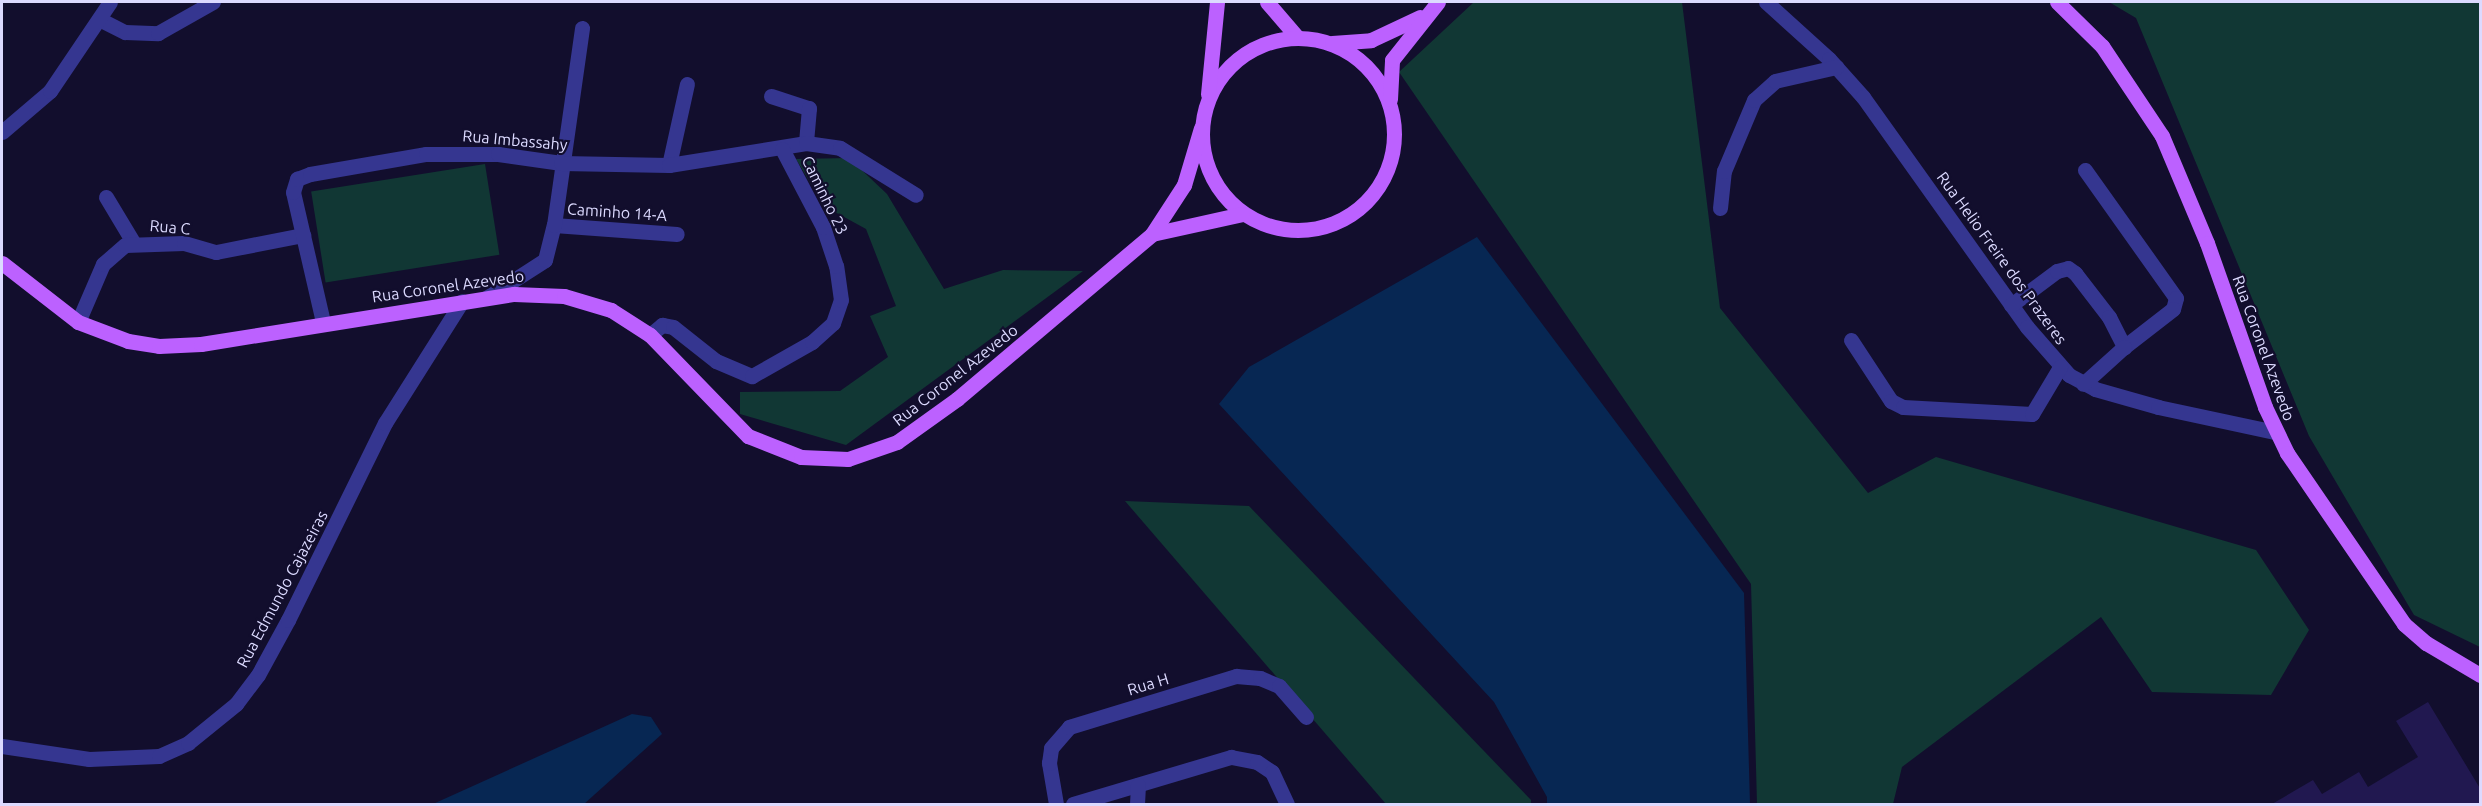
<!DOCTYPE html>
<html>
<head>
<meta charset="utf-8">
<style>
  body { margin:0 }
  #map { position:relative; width:2482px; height:806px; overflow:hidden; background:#120e2d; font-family:Ubuntu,sans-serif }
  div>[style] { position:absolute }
  .green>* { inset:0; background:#113734; transform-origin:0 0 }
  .water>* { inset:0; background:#072753 }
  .building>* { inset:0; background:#211850 }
  .minor>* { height:15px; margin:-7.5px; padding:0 7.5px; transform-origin:7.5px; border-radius:7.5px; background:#353690 }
  .major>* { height:15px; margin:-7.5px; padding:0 7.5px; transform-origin:7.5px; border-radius:7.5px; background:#bc61ff }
  .major>.ring { margin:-7.5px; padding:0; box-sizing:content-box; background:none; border:15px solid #bc61ff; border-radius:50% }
  span { translate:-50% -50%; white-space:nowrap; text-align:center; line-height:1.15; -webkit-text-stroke:4.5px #120e2d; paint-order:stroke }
  .street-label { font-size:16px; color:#dcdaff }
  .frame { position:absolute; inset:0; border:3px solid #dcdaff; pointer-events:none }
</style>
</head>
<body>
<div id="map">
  <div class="green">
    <div style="clip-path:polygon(1474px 2px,1682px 2px,1720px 308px,1868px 493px,1936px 457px,2256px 550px,2309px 630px,2271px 695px,2152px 692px,2101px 617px,1902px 767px,1893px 804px,1757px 804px,1751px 584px,1399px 72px)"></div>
    <div style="clip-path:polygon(2109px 2px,2480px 2px,2480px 647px,2414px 615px,2309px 436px,2136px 18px)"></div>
    <div style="clip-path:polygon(849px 158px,887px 194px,944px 289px,1003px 270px,1083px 271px,846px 445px,740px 414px,740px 392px,840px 391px,888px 357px,870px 316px,896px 306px,866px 229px,824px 206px,796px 159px)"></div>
    <div style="left:485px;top:164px;width:92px;height:176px;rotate:81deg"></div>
    <div style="clip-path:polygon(1125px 501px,1249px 506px,1531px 800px,1531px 804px,1386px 804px)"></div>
  </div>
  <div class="water">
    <div style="clip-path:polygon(1477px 237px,1744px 593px,1750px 804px,1547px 804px,1547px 797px,1494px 702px,1219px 404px,1249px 367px)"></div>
    <div style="clip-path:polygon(632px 714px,651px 717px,662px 734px,584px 804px,433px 804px)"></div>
  </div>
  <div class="building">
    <div style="clip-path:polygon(2428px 702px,2481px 790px,2481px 804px,2272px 804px,2313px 780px,2322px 794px,2359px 772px,2368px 787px,2418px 757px,2396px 721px)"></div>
  </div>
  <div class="minor">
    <div style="left:1766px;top:2px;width:85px;rotate:42.1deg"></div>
    <div style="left:1829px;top:59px;width:51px;rotate:48.2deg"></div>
    <div style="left:1863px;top:97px;width:282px;rotate:54.5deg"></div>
    <div style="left:2027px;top:327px;width:64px;rotate:48.8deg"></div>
    <div style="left:2069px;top:375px;width:30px;rotate:28deg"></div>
    <div style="left:2095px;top:389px;width:66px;rotate:15.9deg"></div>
    <div style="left:2158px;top:407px;width:120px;rotate:12.1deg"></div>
    <div style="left:99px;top:19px;width:29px;rotate:27deg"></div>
    <div style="left:125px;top:32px;width:33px;rotate:2deg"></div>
    <div style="left:158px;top:33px;width:63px;rotate:-29.4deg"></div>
    <div style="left:771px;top:96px;width:40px;rotate:18deg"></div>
    <div style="left:809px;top:108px;width:35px;rotate:95deg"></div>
    <div style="left:2px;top:132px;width:63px;rotate:-40.5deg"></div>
    <div style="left:50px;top:91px;width:107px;rotate:-56deg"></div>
    <div style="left:669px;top:165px;width:83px;rotate:-77.5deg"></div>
    <div style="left:2085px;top:170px;width:157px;rotate:54.6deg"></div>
    <div style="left:2176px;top:298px;width:11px;rotate:105deg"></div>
    <div style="left:2173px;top:309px;width:62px;rotate:142.2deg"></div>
    <div style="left:106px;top:197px;width:52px;rotate:59deg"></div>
    <div style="left:1720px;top:208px;width:37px;rotate:-84deg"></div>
    <div style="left:1724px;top:171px;width:77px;rotate:-67.1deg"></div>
    <div style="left:1754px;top:100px;width:28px;rotate:-42deg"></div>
    <div style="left:1775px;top:81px;width:63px;rotate:-12.9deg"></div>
    <div style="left:554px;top:225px;width:123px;rotate:4.2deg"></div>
    <div style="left:486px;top:298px;width:70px;rotate:-32.8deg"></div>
    <div style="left:545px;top:260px;width:36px;rotate:-76deg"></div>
    <div style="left:554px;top:225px;width:199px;rotate:-81.9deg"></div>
    <div style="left:2011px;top:305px;width:57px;rotate:-36.5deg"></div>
    <div style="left:2057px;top:271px;width:11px;rotate:-15deg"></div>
    <div style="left:2068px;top:268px;width:9px;rotate:36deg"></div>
    <div style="left:2075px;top:273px;width:56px;rotate:52.3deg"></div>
    <div style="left:2109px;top:317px;width:34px;rotate:63deg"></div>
    <div style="left:2124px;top:347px;width:55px;rotate:137.9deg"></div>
    <div style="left:78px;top:322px;width:63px;rotate:-66.7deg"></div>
    <div style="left:103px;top:264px;width:29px;rotate:-41deg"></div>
    <div style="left:125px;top:245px;width:59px;rotate:-1.9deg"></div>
    <div style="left:184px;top:243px;width:33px;rotate:16deg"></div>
    <div style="left:216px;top:252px;width:89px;rotate:-11.1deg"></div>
    <div style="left:323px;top:322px;width:133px;rotate:-103deg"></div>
    <div style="left:293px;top:192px;width:14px;rotate:-73deg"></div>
    <div style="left:297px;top:179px;width:14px;rotate:-21deg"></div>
    <div style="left:310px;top:174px;width:118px;rotate:-9.8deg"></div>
    <div style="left:426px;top:154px;width:72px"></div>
    <div style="left:498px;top:154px;width:64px;rotate:8.1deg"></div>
    <div style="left:561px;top:163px;width:108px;rotate:1.1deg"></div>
    <div style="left:669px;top:165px;width:139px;rotate:-9.1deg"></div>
    <div style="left:806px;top:143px;width:34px;rotate:8deg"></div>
    <div style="left:840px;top:148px;width:89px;rotate:31.7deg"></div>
    <div style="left:650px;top:335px;width:16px;rotate:-40deg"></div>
    <div style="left:662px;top:325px;width:11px;rotate:10deg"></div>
    <div style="left:673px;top:327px;width:55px;rotate:38.3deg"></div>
    <div style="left:716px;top:361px;width:39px;rotate:23deg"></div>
    <div style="left:752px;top:376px;width:69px;rotate:-29.5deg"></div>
    <div style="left:812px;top:342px;width:28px;rotate:-42deg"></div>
    <div style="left:833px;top:323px;width:24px;rotate:-71deg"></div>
    <div style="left:841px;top:300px;width:34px;rotate:-98deg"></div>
    <div style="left:836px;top:266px;width:41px;rotate:-108.4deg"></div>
    <div style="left:823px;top:227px;width:88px;rotate:-117.7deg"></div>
    <div style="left:1851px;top:340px;width:73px;rotate:56.7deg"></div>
    <div style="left:1891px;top:401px;width:13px;rotate:27deg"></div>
    <div style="left:1903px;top:407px;width:129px;rotate:3.1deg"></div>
    <div style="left:2032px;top:414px;width:55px;rotate:-59.2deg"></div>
    <div style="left:2px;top:746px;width:88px;rotate:8.5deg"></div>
    <div style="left:89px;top:759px;width:70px;rotate:-2.5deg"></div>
    <div style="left:159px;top:756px;width:32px;rotate:-24deg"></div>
    <div style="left:188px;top:743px;width:62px;rotate:-39.1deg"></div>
    <div style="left:236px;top:704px;width:36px;rotate:-53deg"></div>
    <div style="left:258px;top:675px;width:63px;rotate:-61.4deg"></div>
    <div style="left:288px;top:620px;width:220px;rotate:-63.8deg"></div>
    <div style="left:385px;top:423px;width:144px;rotate:-57.7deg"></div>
    <div style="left:1056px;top:804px;width:42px;rotate:-99.7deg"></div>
    <div style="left:1049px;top:763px;width:15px;rotate:-82deg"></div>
    <div style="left:1051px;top:748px;width:28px;rotate:-49deg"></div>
    <div style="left:1069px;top:727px;width:175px;rotate:-17deg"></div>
    <div style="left:1236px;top:676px;width:24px;rotate:5deg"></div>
    <div style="left:1260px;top:678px;width:21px;rotate:23deg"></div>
    <div style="left:1279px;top:686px;width:41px;rotate:48.9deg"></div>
    <div style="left:1073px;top:804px;width:165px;rotate:-16.6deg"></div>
    <div style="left:1231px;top:757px;width:26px;rotate:11deg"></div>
    <div style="left:1257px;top:762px;width:18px;rotate:34deg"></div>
    <div style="left:1272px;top:772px;width:35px;rotate:65deg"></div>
    <div style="left:1137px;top:804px;width:19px;rotate:-87deg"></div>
  </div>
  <div class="major">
    <div style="left:1267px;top:2px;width:46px;rotate:49.4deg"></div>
    <div style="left:2057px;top:2px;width:63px;rotate:44.4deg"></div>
    <div style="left:2102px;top:46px;width:108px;rotate:56.3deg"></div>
    <div style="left:2162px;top:136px;width:116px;rotate:67.2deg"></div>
    <div style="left:2207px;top:243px;width:174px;rotate:70.5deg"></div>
    <div style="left:2265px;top:407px;width:51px;rotate:64.4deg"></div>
    <div style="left:2287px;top:453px;width:207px;rotate:55.6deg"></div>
    <div style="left:2404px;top:624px;width:29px;rotate:41deg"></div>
    <div style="left:2426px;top:643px;width:63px;rotate:30.7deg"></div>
    <div class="ring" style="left:1202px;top:38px;width:177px;height:177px"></div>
    <div style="left:1332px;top:43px;width:39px;rotate:-4deg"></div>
    <div style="left:1371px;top:40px;width:54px;rotate:-25.1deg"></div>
    <div style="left:1208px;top:94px;width:92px;rotate:-84.4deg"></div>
    <div style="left:1390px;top:99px;width:39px;rotate:-87deg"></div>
    <div style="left:1392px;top:60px;width:74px;rotate:-51.6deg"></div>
    <div style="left:1152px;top:234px;width:92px;rotate:-12.5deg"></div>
    <div style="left:2px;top:263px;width:96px;rotate:37.8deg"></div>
    <div style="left:78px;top:322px;width:53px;rotate:20.8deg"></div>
    <div style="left:128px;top:341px;width:31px;rotate:9deg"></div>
    <div style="left:159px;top:346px;width:42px;rotate:-2.7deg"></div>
    <div style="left:201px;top:344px;width:317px;rotate:-9.1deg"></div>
    <div style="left:514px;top:294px;width:50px;rotate:2.3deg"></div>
    <div style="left:564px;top:296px;width:49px;rotate:16.6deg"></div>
    <div style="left:611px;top:310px;width:46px;rotate:32.7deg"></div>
    <div style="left:650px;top:335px;width:141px;rotate:45.9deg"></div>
    <div style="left:748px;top:436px;width:57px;rotate:21.6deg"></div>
    <div style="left:801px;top:457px;width:47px;rotate:2.4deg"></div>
    <div style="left:848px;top:459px;width:52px;rotate:-19.1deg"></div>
    <div style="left:897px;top:442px;width:74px;rotate:-35.6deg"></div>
    <div style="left:957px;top:399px;width:255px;rotate:-40.2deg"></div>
    <div style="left:1152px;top:234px;width:59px;rotate:-56.9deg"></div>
    <div style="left:1184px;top:185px;width:59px;rotate:-73.4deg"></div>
  </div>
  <div class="street-label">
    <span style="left:515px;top:140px;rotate:5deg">Rua Imbassahy</span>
    <span style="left:825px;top:195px;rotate:64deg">Caminho 23</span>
    <span style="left:617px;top:212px;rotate:4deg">Caminho 14-A</span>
    <span style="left:170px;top:227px;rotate:5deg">Rua C</span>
    <span style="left:2002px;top:258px;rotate:54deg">Rua Helio Freire dos Prazeres</span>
    <span style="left:448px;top:286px;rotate:-8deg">Rua Coronel Azevedo</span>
    <span style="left:2264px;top:348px;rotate:70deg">Rua Coronel Azevedo</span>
    <span style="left:955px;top:375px;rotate:-38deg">Rua Coronel Azevedo</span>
    <span style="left:282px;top:589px;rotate:-62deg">Rua Edmundo Cajazeiras</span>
    <span style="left:1148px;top:684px;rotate:-17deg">Rua H</span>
  </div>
  <div class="frame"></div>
</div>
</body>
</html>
